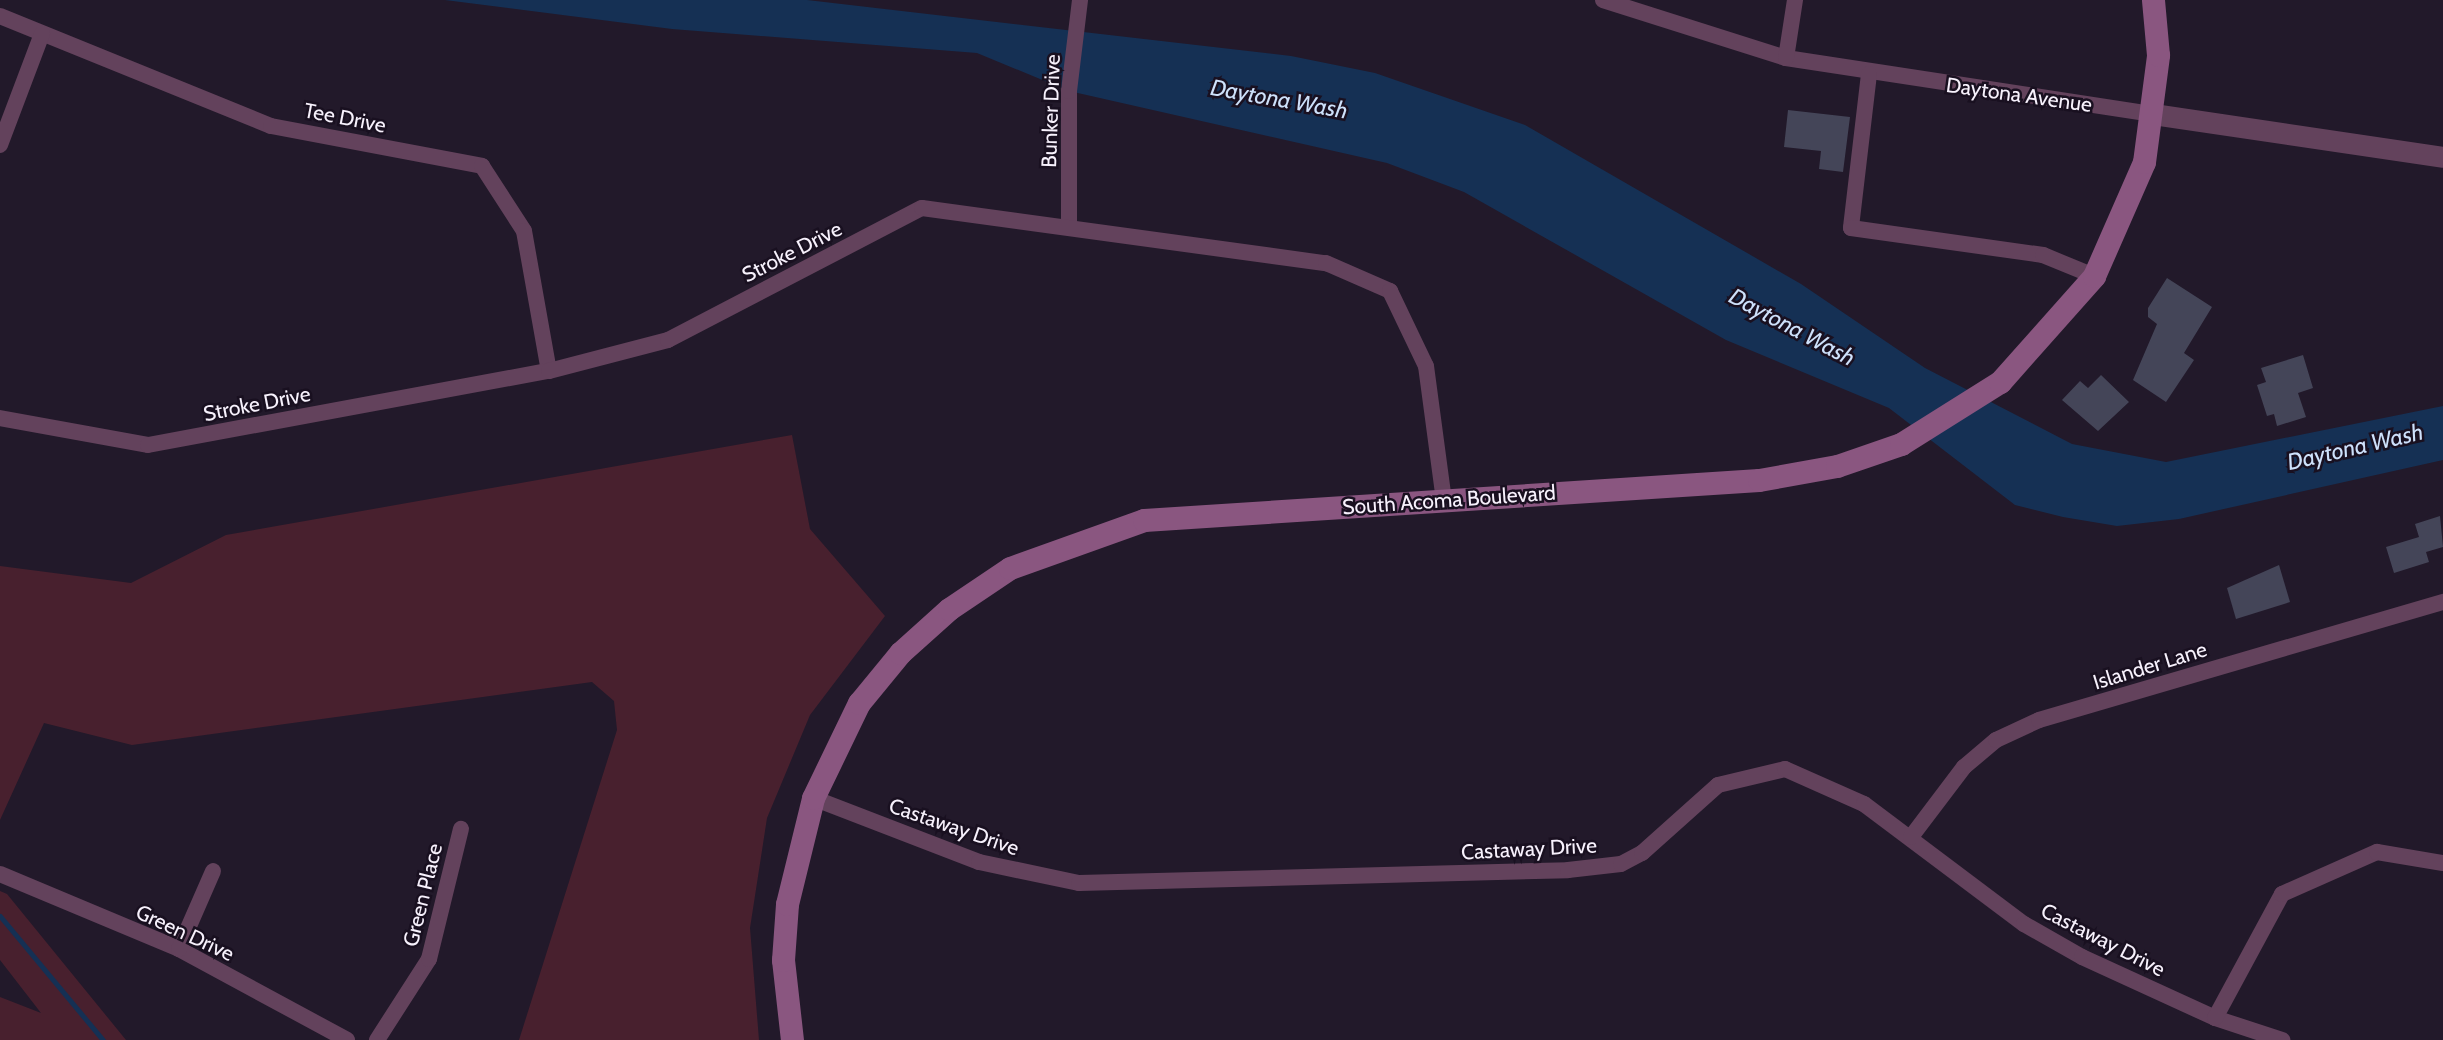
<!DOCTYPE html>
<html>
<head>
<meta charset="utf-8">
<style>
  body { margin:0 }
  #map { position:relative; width:2443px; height:1040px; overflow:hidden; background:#22192a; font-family:Cabin,sans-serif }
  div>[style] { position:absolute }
  .green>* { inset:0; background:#48202e }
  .water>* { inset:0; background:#153054 }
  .stream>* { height:5px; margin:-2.5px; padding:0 2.5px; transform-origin:2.5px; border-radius:2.5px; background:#153054 }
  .building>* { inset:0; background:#444558 }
  .minor>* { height:16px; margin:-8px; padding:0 8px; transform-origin:8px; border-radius:8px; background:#63425c }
  .tertiary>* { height:21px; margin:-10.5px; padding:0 10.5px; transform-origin:10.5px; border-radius:10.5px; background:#63425c }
  .secondary>* { height:23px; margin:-11.5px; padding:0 11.5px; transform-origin:11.5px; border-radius:11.5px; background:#8a5680 }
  span { translate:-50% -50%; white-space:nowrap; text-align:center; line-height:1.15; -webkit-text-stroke:5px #191020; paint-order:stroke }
  .street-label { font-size:21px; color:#f7f1fc }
  .water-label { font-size:23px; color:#cee1fb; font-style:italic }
</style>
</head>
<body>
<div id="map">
  <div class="green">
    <div style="clip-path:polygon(792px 435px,810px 529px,885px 616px,810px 715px,767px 818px,750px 928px,759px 1040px,519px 1040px,617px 730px,614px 701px,592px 682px,132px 745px,44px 723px,0 820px,0 566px,131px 583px,226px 535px)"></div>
    <div style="clip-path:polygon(0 891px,7px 894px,126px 1040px,0 1040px,0 997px,41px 1013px,0 960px)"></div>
  </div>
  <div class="water">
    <div style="clip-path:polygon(445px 0,807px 0,1291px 56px,1375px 73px,1525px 125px,1801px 284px,1925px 368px,2072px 444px,2166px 462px,2443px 406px,2443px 460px,2179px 519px,2117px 526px,2063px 517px,2015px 505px,1889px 408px,1726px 340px,1464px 192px,1387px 163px,1069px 91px,977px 53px,672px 29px)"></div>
  </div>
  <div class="stream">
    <div style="left:0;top:916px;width:161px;rotate:50.3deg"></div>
  </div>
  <div class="building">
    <div style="clip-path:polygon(1788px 110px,1850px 117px,1843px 172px,1819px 169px,1821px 151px,1784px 147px)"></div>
    <div style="clip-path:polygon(2167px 278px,2212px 307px,2184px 353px,2194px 360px,2166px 402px,2133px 380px,2157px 324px,2148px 317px,2148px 308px)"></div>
    <div style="clip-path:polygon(2303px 355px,2313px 388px,2298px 393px,2306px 417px,2277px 426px,2274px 414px,2267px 416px,2257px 385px,2266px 382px,2261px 368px)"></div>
    <div style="clip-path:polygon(2101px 375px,2129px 402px,2098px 431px,2062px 400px,2080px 381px,2088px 388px)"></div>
    <div style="clip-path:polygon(2440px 516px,2443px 547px,2426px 552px,2429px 562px,2394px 573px,2386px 547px,2419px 537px,2415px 524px)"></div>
    <div style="clip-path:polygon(2279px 565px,2290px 602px,2236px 619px,2227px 588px)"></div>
  </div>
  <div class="minor">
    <div style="left:1603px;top:0;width:192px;rotate:17.6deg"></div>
    <div style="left:1786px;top:58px;width:371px;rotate:8.7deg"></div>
    <div style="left:0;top:16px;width:292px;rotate:22.1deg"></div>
    <div style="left:271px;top:126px;width:215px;rotate:10.7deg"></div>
    <div style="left:482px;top:166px;width:77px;rotate:57.1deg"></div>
    <div style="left:524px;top:231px;width:142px;rotate:79.9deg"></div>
    <div style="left:1786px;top:58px;width:59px;rotate:-81.2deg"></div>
    <div style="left:1869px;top:74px;width:155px;rotate:96.7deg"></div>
    <div style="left:1851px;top:228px;width:194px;rotate:8deg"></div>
    <div style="left:2043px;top:255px;width:55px;rotate:22.4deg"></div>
    <div style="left:0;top:145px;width:119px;rotate:-69.3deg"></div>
    <div style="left:1069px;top:225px;width:134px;rotate:-90deg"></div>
    <div style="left:1069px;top:91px;width:92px;rotate:-83.1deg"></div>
    <div style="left:0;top:418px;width:150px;rotate:10.3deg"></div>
    <div style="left:148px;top:445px;width:408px;rotate:-10.5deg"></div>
    <div style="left:549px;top:371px;width:123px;rotate:-14.6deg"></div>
    <div style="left:668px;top:340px;width:286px;rotate:-27.5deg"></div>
    <div style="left:922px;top:208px;width:408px;rotate:7.8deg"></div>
    <div style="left:1326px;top:263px;width:70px;rotate:23.6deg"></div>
    <div style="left:1390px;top:291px;width:83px;rotate:64.4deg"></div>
    <div style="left:1426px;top:366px;width:136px;rotate:82.4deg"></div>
    <div style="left:813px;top:798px;width:178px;rotate:21.1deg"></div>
    <div style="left:979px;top:862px;width:102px;rotate:11.9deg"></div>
    <div style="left:1079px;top:883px;width:489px;rotate:-1.5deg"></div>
    <div style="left:1568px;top:870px;width:53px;rotate:-6.5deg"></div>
    <div style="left:1621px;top:864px;width:24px;rotate:-28deg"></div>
    <div style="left:1642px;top:853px;width:102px;rotate:-41.8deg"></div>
    <div style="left:1718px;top:785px;width:69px;rotate:-13.4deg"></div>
    <div style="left:1785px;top:769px;width:86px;rotate:23.9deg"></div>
    <div style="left:1864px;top:804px;width:200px;rotate:36.9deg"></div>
    <div style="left:2024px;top:924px;width:67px;rotate:29.6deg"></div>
    <div style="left:2082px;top:957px;width:146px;rotate:24.6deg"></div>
    <div style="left:2215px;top:1018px;width:71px;rotate:18.2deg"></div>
    <div style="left:1911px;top:837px;width:88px;rotate:-52.9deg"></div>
    <div style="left:1964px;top:767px;width:42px;rotate:-40.2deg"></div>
    <div style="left:1996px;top:740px;width:47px;rotate:-24.9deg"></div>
    <div style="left:2039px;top:720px;width:421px;rotate:-16.3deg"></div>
    <div style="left:0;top:874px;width:194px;rotate:22.7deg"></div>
    <div style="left:179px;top:949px;width:191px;rotate:28.4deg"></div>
    <div style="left:179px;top:949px;width:85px;rotate:-66.4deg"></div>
    <div style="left:2215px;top:1018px;width:141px;rotate:-61.6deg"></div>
    <div style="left:2282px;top:894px;width:104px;rotate:-23.9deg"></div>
    <div style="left:2377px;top:852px;width:67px;rotate:9.5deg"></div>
    <div style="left:377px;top:1040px;width:96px;rotate:-57.3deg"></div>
    <div style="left:429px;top:959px;width:134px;rotate:-76.2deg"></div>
  </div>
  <div class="tertiary">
    <div style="left:2153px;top:114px;width:293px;rotate:8.4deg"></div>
  </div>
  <div class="secondary">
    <div style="left:792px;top:1040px;width:81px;rotate:-96.4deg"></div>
    <div style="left:783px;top:960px;width:56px;rotate:-85.9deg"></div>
    <div style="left:787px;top:904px;width:109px;rotate:-76.2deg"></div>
    <div style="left:813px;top:798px;width:106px;rotate:-64.2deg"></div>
    <div style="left:859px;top:703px;width:65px;rotate:-50.6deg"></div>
    <div style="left:900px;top:653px;width:66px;rotate:-41.9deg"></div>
    <div style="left:949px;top:609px;width:73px;rotate:-33.9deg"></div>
    <div style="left:1010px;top:568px;width:142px;rotate:-19.7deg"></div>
    <div style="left:1144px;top:520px;width:616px;rotate:-3.72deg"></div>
    <div style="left:1759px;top:480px;width:79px;rotate:-10.2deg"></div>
    <div style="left:1837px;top:466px;width:68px;rotate:-19deg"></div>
    <div style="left:1901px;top:444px;width:117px;rotate:-32.1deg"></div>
    <div style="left:2000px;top:382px;width:142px;rotate:-48.4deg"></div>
    <div style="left:2094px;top:276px;width:124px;rotate:-66.3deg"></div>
    <div style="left:2144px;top:162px;width:108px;rotate:-82.5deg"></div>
    <div style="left:2158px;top:55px;width:55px;rotate:-95.2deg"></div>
  </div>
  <div class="street-label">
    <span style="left:2019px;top:95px;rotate:8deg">Daytona Avenue</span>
    <span style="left:1051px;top:111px;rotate:-88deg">Bunker Drive</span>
    <span style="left:345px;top:118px;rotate:11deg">Tee Drive</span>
    <span style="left:792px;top:252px;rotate:-27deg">Stroke Drive</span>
    <span style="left:257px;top:404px;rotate:-11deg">Stroke Drive</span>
    <span style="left:1449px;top:500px;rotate:-4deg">South Acoma Boulevard</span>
    <span style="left:2150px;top:666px;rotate:-17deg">Islander Lane</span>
    <span style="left:954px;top:827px;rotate:19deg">Castaway Drive</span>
    <span style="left:1529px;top:849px;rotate:-3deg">Castaway Drive</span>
    <span style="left:423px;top:895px;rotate:-76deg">Green Place</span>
    <span style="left:185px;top:933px;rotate:25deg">Green Drive</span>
    <span style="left:2103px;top:940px;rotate:27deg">Castaway Drive</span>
  </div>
  <div class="water-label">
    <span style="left:1279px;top:99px;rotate:10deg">Daytona Wash</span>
    <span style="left:1792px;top:327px;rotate:28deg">Daytona Wash</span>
    <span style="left:2355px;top:447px;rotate:-13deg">Daytona Wash</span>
  </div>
</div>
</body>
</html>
